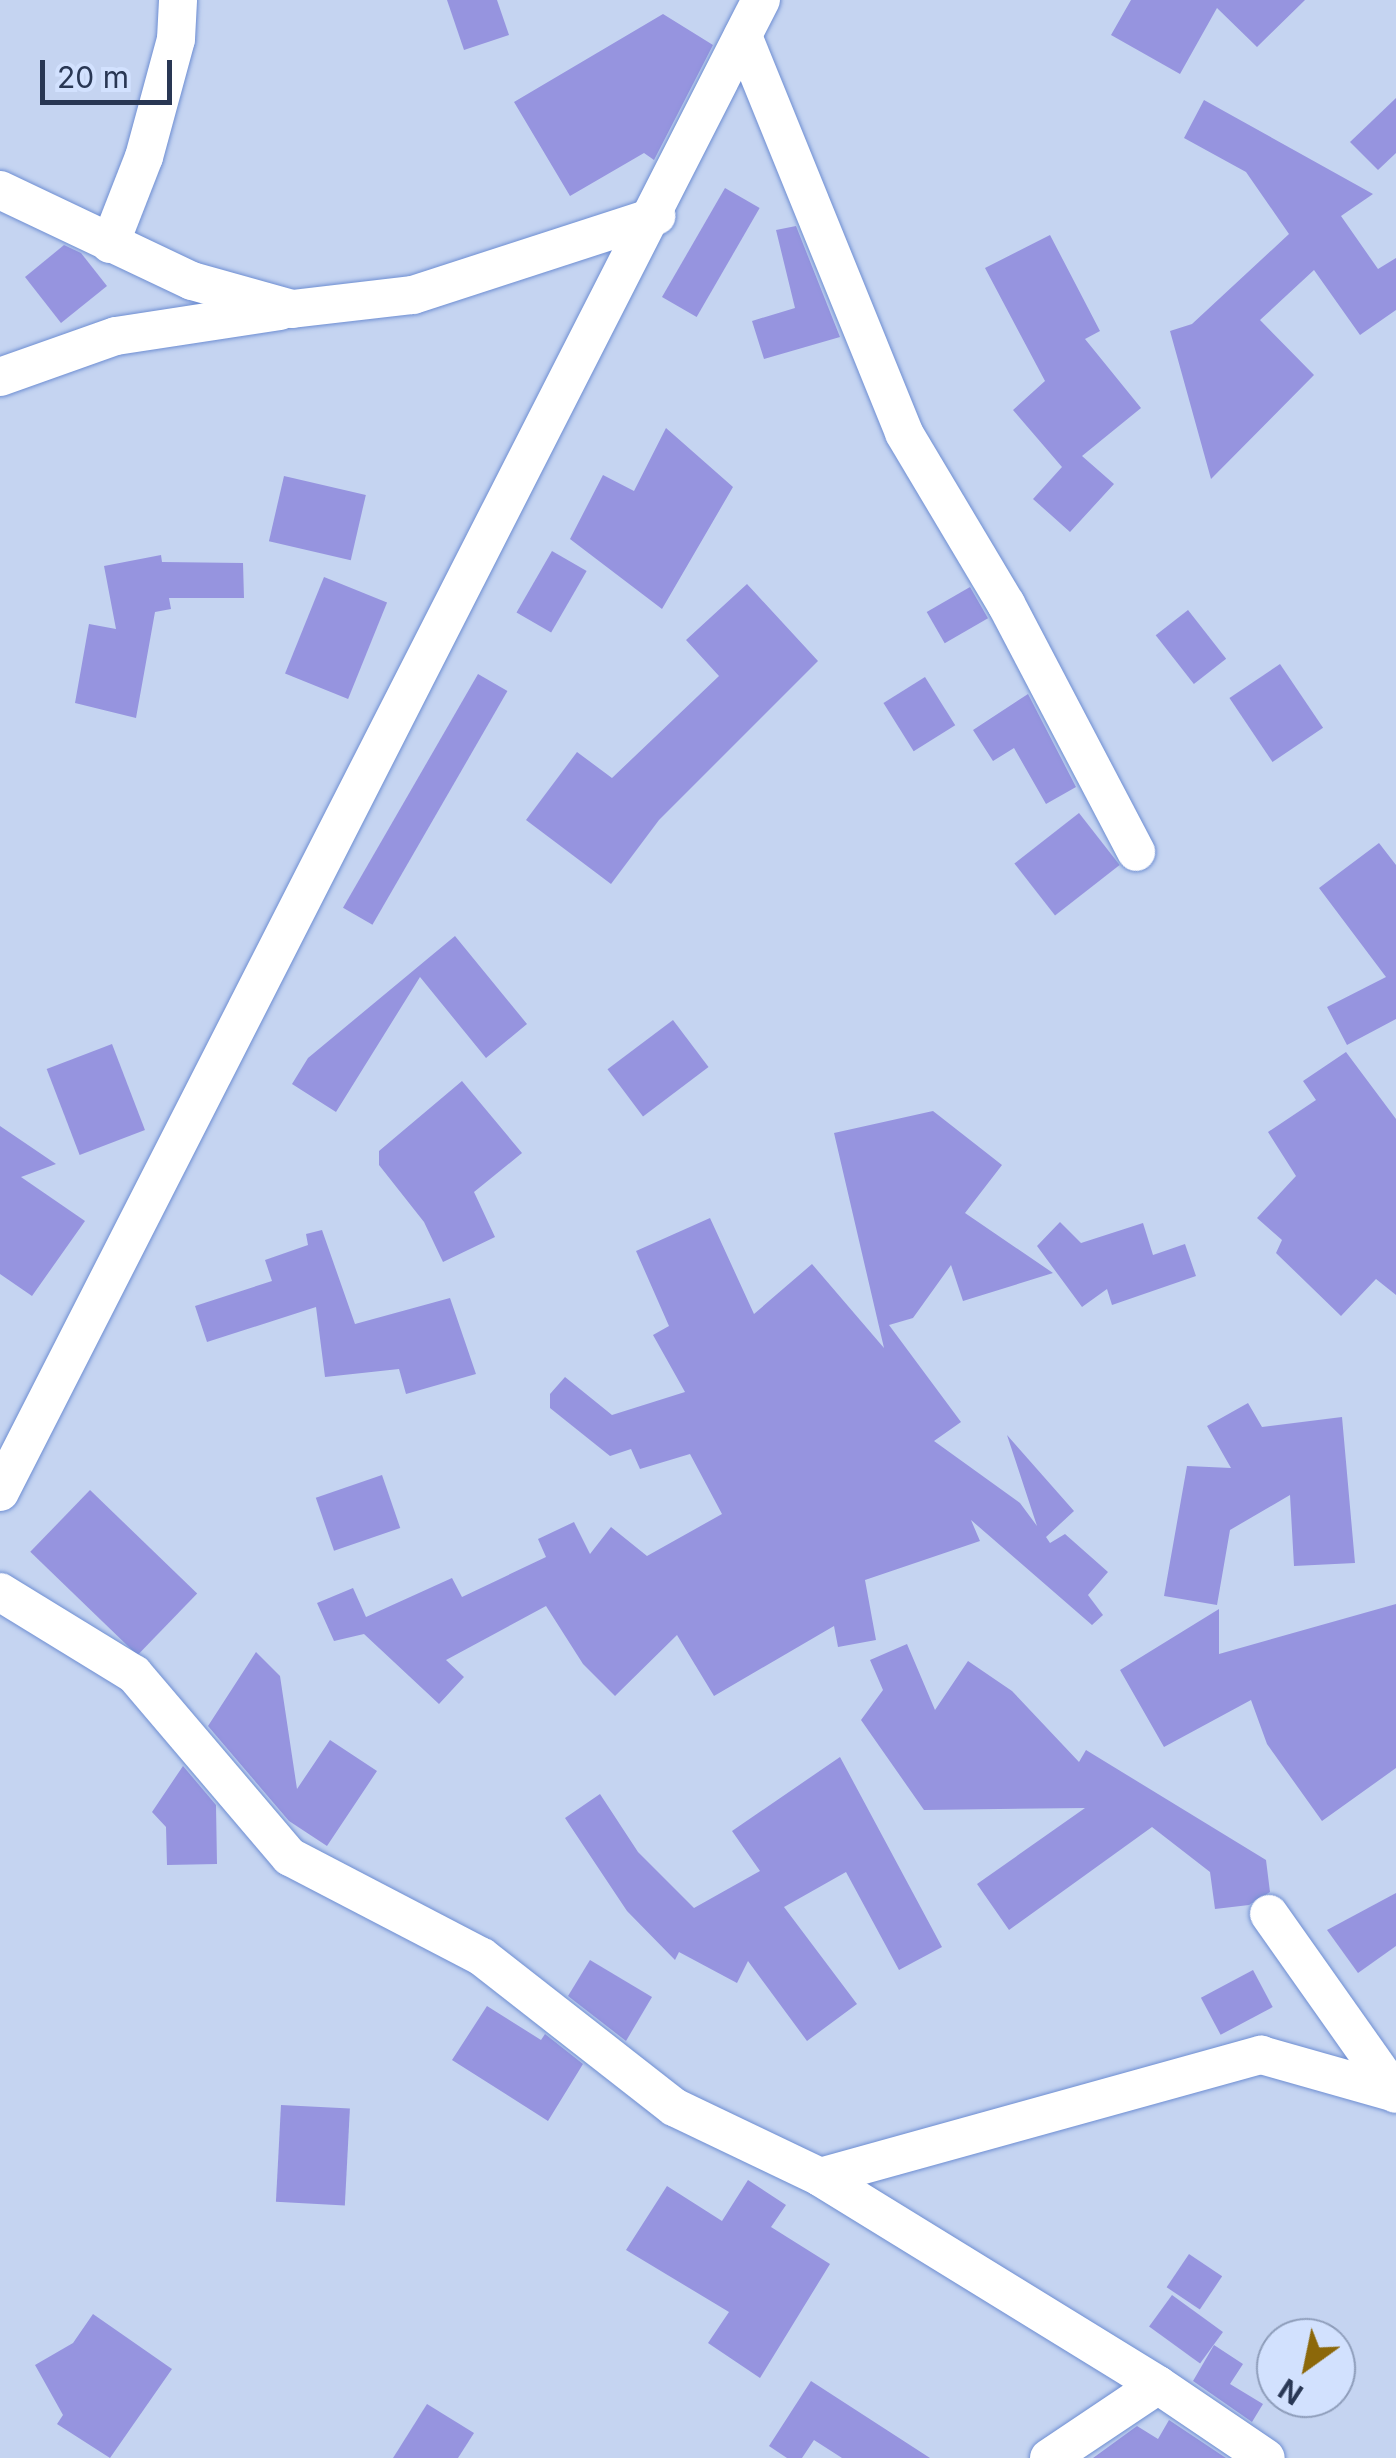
<!DOCTYPE html>
<html>
<head>
<meta charset="utf-8">
<style>
  body { margin:0 }
  #map { position:relative; width:1396px; height:2458px; overflow:hidden; background:#c5d4f1; font-family:Inter,sans-serif }
  div>[style] { position:absolute }
  .building>* { inset:0; background:#9694df; transform-origin:0 0 }
  .roads { filter:drop-shadow(0 0 2px #6e8ed2) drop-shadow(0 0 2px #6e8ed2) }
  .street>* { height:38px; margin:-19px; padding:0 19px; transform-origin:19px; border-radius:19px; background:#fff }
  span { translate:-50% -50%; white-space:nowrap; text-align:center; line-height:1.15; -webkit-text-stroke:8px #d2e1fe; paint-order:stroke }
  .north { position:absolute; left:1256px; top:2318px; width:100px; height:100px; box-sizing:border-box; background:#d2e1fe; border:2px solid #8e9dba; border-radius:50%; rotate:213deg; font-size:28px; font-weight:700; line-height:40px; text-align:center; color:#293754 }
  .north::after { content:''; display:block; margin:auto; width:35px; height:45px; background:#8c680a; clip-path:polygon(50% 0,100% 100%,50% 72%,0 100%) }
  .scale { position:absolute; left:40px; top:60px; width:132px; height:45px; box-sizing:border-box; border:5px solid #293754; border-top:0; padding-left:12px; font-size:30px; line-height:35px; white-space:nowrap; color:#293754; -webkit-text-stroke:8px #d2e1fe; paint-order:stroke }
</style>
</head>
<body>
<div id="map">
  <div class="building">
    <div style="clip-path:polygon(447px 0,497px 0,509px 35px,464px 50px)"></div>
    <div style="clip-path:polygon(1131px 0,1305px 0,1257px 47px,1217px 8px,1180px 74px,1111px 35px)"></div>
    <div style="clip-path:polygon(663px 14px,713px 45px,654px 160px,644px 153px,570px 196px,514px 102px)"></div>
    <div style="clip-path:polygon(1396px 98px,1396px 153px,1378px 170px,1350px 142px)"></div>
    <div style="clip-path:polygon(1204px 100px,1373px 194px,1341px 216px,1378px 269px,1396px 258px,1396px 310px,1360px 335px,1314px 270px,1260px 320px,1314px 375px,1211px 479px,1170px 331px,1192px 324px,1289px 234px,1246px 172px,1184px 138px)"></div>
    <div style="left:725px;top:188px;width:40px;height:126px;rotate:30deg"></div>
    <div style="clip-path:polygon(796px 226px,840px 337px,764px 359px,752px 321px,795px 308px,776px 230px)"></div>
    <div style="clip-path:polygon(1050px 235px,1100px 331px,1085px 339px,1141px 408px,1082px 456px,1114px 484px,1070px 532px,1033px 499px,1062px 467px,1013px 410px,1045px 381px,985px 268px)"></div>
    <div style="clip-path:polygon(64px 245px,81px 253px,107px 286px,61px 323px,25px 277px)"></div>
    <div style="clip-path:polygon(666px 428px,733px 487px,662px 609px,570px 539px,603px 475px,634px 491px)"></div>
    <div style="left:284px;top:476px;width:84px;height:67px;rotate:13deg"></div>
    <div style="left:552px;top:551px;width:40px;height:71px;rotate:30deg"></div>
    <div style="clip-path:polygon(161px 555px,162px 562px,243px 563px,244px 598px,169px 598px,171px 609px,155px 612px,136px 718px,75px 703px,89px 624px,116px 629px,104px 566px)"></div>
    <div style="left:324px;top:577px;width:68px;height:104px;rotate:22deg"></div>
    <div style="clip-path:polygon(747px 584px,818px 661px,659px 820px,611px 884px,526px 820px,577px 752px,612px 778px,719px 676px,686px 640px)"></div>
    <div style="left:970px;top:587px;width:36px;height:50px;rotate:60deg"></div>
    <div style="left:1188px;top:610px;width:62px;height:41px;rotate:52deg"></div>
    <div style="left:1280px;top:664px;width:77px;height:61px;rotate:56deg"></div>
    <div style="left:478px;top:674px;width:34px;height:270px;rotate:30deg"></div>
    <div style="left:925px;top:677px;width:57px;height:49px;rotate:58deg"></div>
    <div style="clip-path:polygon(1028px 694px,1076px 787px,1046px 804px,1014px 748px,993px 761px,973px 730px)"></div>
    <div style="left:1079px;top:813px;width:66px;height:82px;rotate:52deg"></div>
    <div style="clip-path:polygon(1379px 843px,1396px 865px,1396px 1019px,1347px 1045px,1327px 1007px,1386px 977px,1319px 888px)"></div>
    <div style="clip-path:polygon(455px 936px,527px 1024px,486px 1058px,420px 977px,336px 1112px,292px 1084px,308px 1058px)"></div>
    <div style="left:673px;top:1020px;width:59px;height:82px;rotate:53deg"></div>
    <div style="left:112px;top:1044px;width:92px;height:70px;rotate:69deg"></div>
    <div style="clip-path:polygon(1346px 1052px,1396px 1119px,1396px 1295px,1376px 1279px,1341px 1316px,1276px 1253px,1282px 1240px,1257px 1218px,1296px 1176px,1268px 1132px,1316px 1100px,1303px 1081px)"></div>
    <div style="clip-path:polygon(462px 1081px,522px 1153px,474px 1192px,495px 1237px,443px 1262px,424px 1222px,379px 1165px,379px 1151px)"></div>
    <div style="clip-path:polygon(933px 1111px,1002px 1165px,965px 1213px,1053px 1273px,963px 1301px,951px 1265px,913px 1318px,889px 1325px,961px 1422px,934px 1441px,1020px 1503px,1037px 1526px,1007px 1435px,1074px 1511px,1046px 1537px,1050px 1543px,1065px 1534px,1108px 1572px,1088px 1595px,1103px 1615px,1092px 1625px,971px 1520px,980px 1541px,865px 1580px,876px 1640px,838px 1647px,834px 1626px,714px 1696px,677px 1635px,615px 1696px,583px 1664px,546px 1606px,446px 1660px,464px 1677px,439px 1704px,364px 1634px,334px 1641px,317px 1603px,353px 1588px,366px 1617px,452px 1578px,462px 1597px,546px 1557px,538px 1539px,574px 1522px,590px 1554px,611px 1527px,647px 1556px,722px 1514px,690px 1454px,640px 1469px,631px 1449px,610px 1456px,550px 1408px,550px 1394px,565px 1377px,612px 1415px,685px 1392px,653px 1335px,669px 1326px,636px 1251px,710px 1218px,754px 1314px,812px 1264px,884px 1348px,834px 1133px)"></div>
    <div style="clip-path:polygon(0 1126px,56px 1164px,21px 1177px,85px 1221px,32px 1296px,0 1274px)"></div>
    <div style="clip-path:polygon(1060px 1222px,1081px 1243px,1143px 1223px,1153px 1255px,1185px 1244px,1196px 1276px,1112px 1305px,1107px 1289px,1082px 1307px,1037px 1246px)"></div>
    <div style="clip-path:polygon(322px 1230px,355px 1324px,450px 1298px,476px 1374px,406px 1394px,399px 1369px,325px 1377px,316px 1307px,207px 1342px,195px 1306px,272px 1281px,265px 1260px,308px 1245px,306px 1234px)"></div>
    <div style="clip-path:polygon(1248px 1403px,1262px 1427px,1342px 1417px,1355px 1563px,1294px 1566px,1290px 1495px,1230px 1530px,1217px 1605px,1164px 1596px,1187px 1466px,1231px 1468px,1207px 1426px)"></div>
    <div style="left:382px;top:1475px;width:56px;height:70px;rotate:71deg"></div>
    <div style="left:90px;top:1490px;width:149px;height:86px;rotate:44deg"></div>
    <div style="clip-path:polygon(1396px 1604px,1396px 1768px,1322px 1821px,1267px 1744px,1251px 1700px,1164px 1747px,1120px 1670px,1219px 1609px,1219px 1654px)"></div>
    <div style="clip-path:polygon(907px 1644px,935px 1710px,968px 1661px,1012px 1691px,1079px 1762px,1086px 1750px,1266px 1860px,1270px 1892px,1249px 1905px,1215px 1909px,1210px 1872px,1152px 1827px,1009px 1930px,977px 1884px,1085px 1808px,924px 1810px,861px 1720px,883px 1690px,870px 1660px)"></div>
    <div style="clip-path:polygon(256px 1652px,280px 1676px,297px 1789px,330px 1740px,377px 1771px,327px 1846px,289px 1821px,208px 1726px)"></div>
    <div style="clip-path:polygon(840px 1757px,942px 1947px,899px 1970px,846px 1872px,784px 1907px,857px 2004px,807px 2041px,748px 1961px,737px 1983px,679px 1952px,675px 1960px,627px 1911px,565px 1818px,600px 1794px,638px 1852px,694px 1908px,760px 1871px,732px 1831px)"></div>
    <div style="clip-path:polygon(183px 1766px,216px 1805px,217px 1864px,167px 1865px,166px 1827px,152px 1812px)"></div>
    <div style="clip-path:polygon(1396px 1893px,1396px 1946px,1358px 1973px,1327px 1930px)"></div>
    <div style="clip-path:polygon(590px 1960px,652px 1997px,626px 2041px,568px 1996px)"></div>
    <div style="left:1253px;top:1970px;width:42px;height:59px;rotate:62deg"></div>
    <div style="clip-path:polygon(487px 2006px,541px 2040px,545px 2034px,583px 2064px,548px 2121px,452px 2060px)"></div>
    <div style="left:281px;top:2105px;width:69px;height:97px;rotate:3deg"></div>
    <div style="clip-path:polygon(748px 2180px,786px 2205px,771px 2227px,830px 2264px,760px 2378px,708px 2343px,729px 2312px,626px 2250px,667px 2186px,722px 2221px)"></div>
    <div style="left:1189px;top:2254px;width:40px;height:40px;rotate:34deg"></div>
    <div style="left:1172px;top:2295px;width:63px;height:39px;rotate:36deg"></div>
    <div style="clip-path:polygon(93px 2314px,172px 2369px,110px 2458px,57px 2424px,63px 2415px,35px 2365px,73px 2343px)"></div>
    <div style="clip-path:polygon(1214px 2345px,1243px 2364px,1230px 2384px,1263px 2404px,1252px 2422px,1193px 2381px)"></div>
    <div style="clip-path:polygon(811px 2381px,930px 2458px,842px 2458px,814px 2440px,802px 2458px,787px 2458px,769px 2446px)"></div>
    <div style="clip-path:polygon(427px 2404px,474px 2433px,458px 2458px,393px 2458px)"></div>
    <div style="clip-path:polygon(1169px 2420px,1226px 2458px,1093px 2458px,1137px 2426px,1158px 2439px)"></div>
  </div>
  <div class="roads">
    <div class="street">
      <div style="left:743px;top:36px;width:428px;rotate:67.9deg"></div>
      <div style="left:904px;top:433px;width:199px;rotate:59.2deg"></div>
      <div style="left:1006px;top:604px;width:280px;rotate:62.3deg"></div>
      <div style="left:0;top:190px;width:212px;rotate:25.4deg"></div>
      <div style="left:192px;top:281px;width:104px;rotate:15.6deg"></div>
      <div style="left:292px;top:309px;width:122px;rotate:-6.6deg"></div>
      <div style="left:413px;top:295px;width:256px;rotate:-18deg"></div>
      <div style="left:110px;top:244px;width:93px;rotate:-68.7deg"></div>
      <div style="left:144px;top:157px;width:122px;rotate:-74.8deg"></div>
      <div style="left:176px;top:39px;width:39px;rotate:-87deg"></div>
      <div style="left:0;top:377px;width:123px;rotate:-19.5deg"></div>
      <div style="left:116px;top:336px;width:166px;rotate:-8.7deg"></div>
      <div style="left:0;top:1492px;width:1675px;rotate:-62.98deg"></div>
      <div style="left:0;top:1592px;width:157px;rotate:31.5deg"></div>
      <div style="left:134px;top:1674px;width:240px;rotate:49.6deg"></div>
      <div style="left:290px;top:1857px;width:216px;rotate:27.5deg"></div>
      <div style="left:482px;top:1957px;width:244px;rotate:38deg"></div>
      <div style="left:674px;top:2107px;width:162px;rotate:25.6deg"></div>
      <div style="left:1269px;top:1914px;width:220px;rotate:54.8deg"></div>
      <div style="left:1158px;top:2385px;width:130px;rotate:34.1deg"></div>
      <div style="left:1049px;top:2458px;width:131px;rotate:-33.8deg"></div>
      <div style="left:1158px;top:2385px;width:397px;rotate:-148.4deg"></div>
      <div style="left:820px;top:2177px;width:458px;rotate:-15.5deg"></div>
      <div style="left:1261px;top:2055px;width:139px;rotate:15.8deg"></div>
    </div>
  </div>
  <div class="north">N</div>
  <div class="scale">20 m</div>
</div>
</body>
</html>
